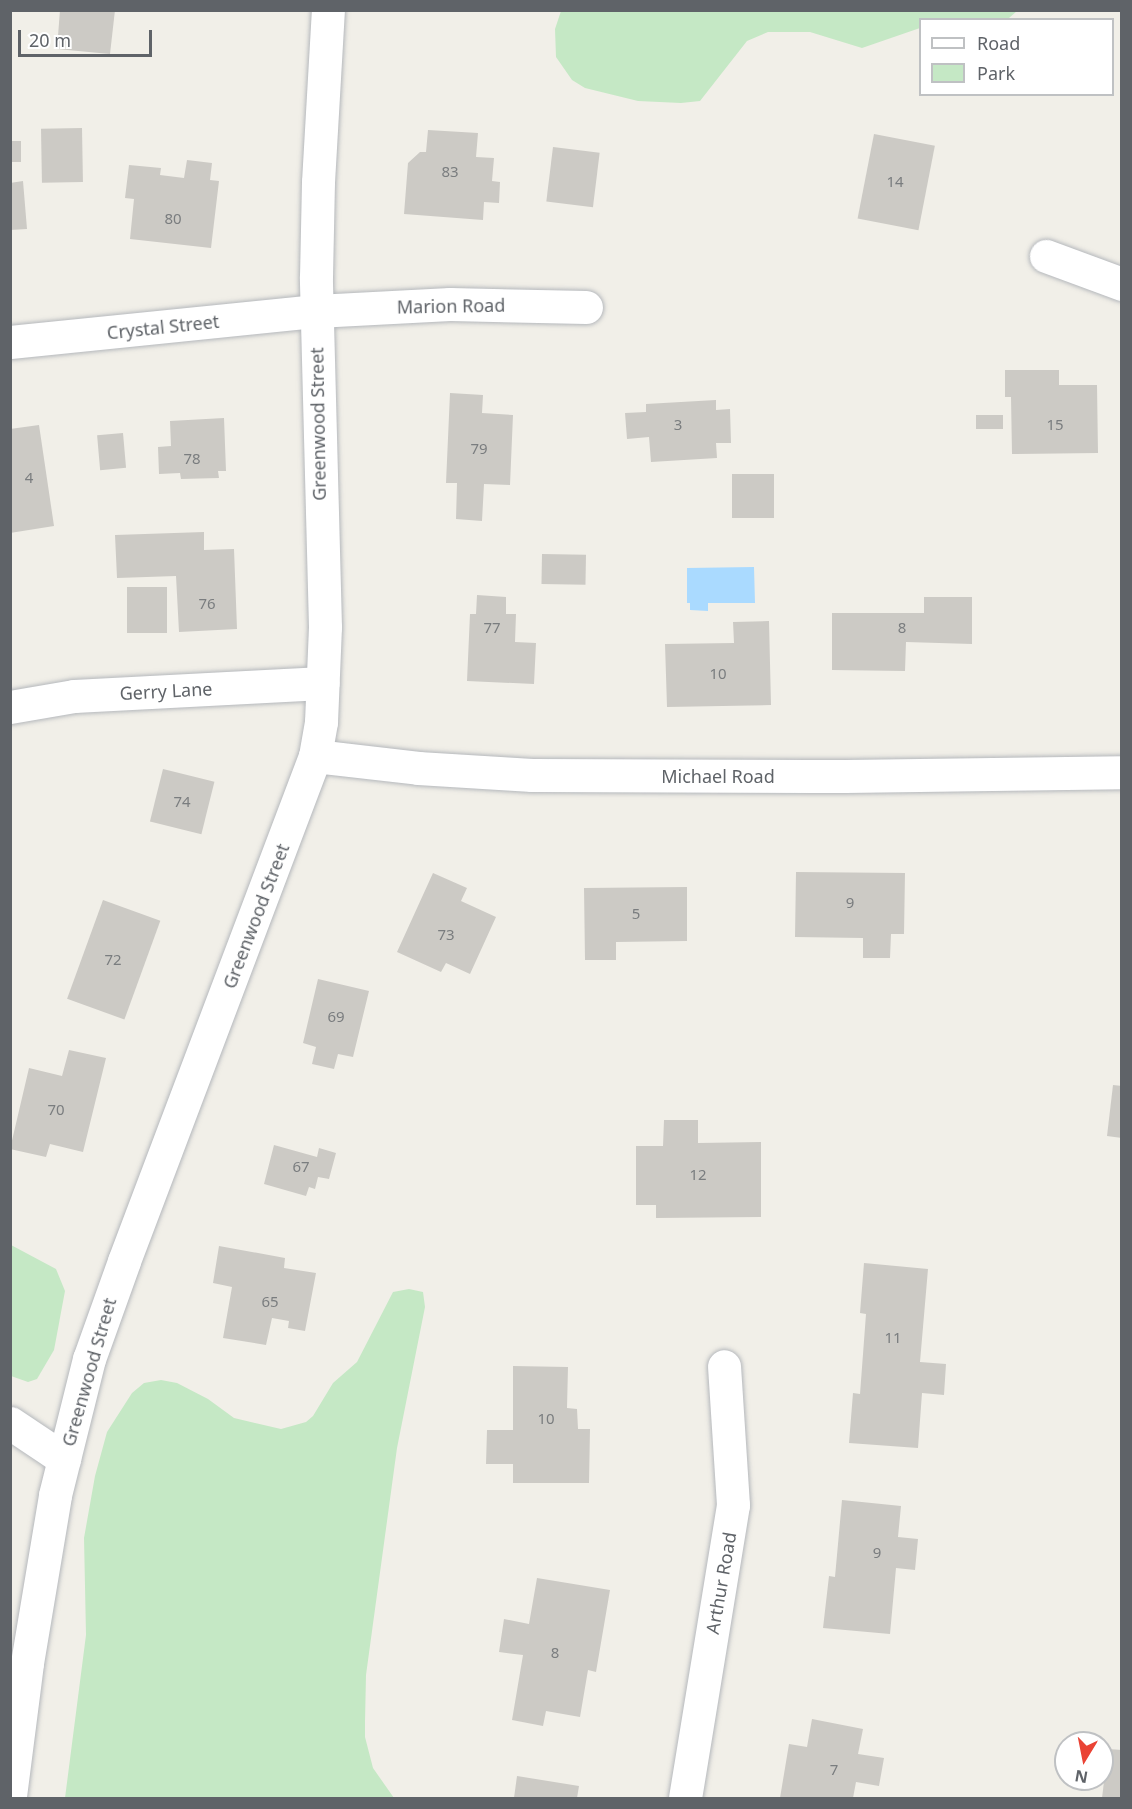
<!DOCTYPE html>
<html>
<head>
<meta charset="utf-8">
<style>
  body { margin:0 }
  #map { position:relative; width:1132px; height:1809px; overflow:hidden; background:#f1efe8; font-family:"Noto Sans",sans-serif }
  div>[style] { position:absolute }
  .green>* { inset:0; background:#c5e8c5 }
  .water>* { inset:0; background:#aadaff }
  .building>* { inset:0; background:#cccac5; transform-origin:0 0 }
  .roads { filter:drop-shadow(0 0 2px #b5b8bc) drop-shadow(0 0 2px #b5b8bc) }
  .street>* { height:33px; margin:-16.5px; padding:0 16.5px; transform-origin:16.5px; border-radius:16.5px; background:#fff }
  .secondary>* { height:33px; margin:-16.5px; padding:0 16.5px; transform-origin:16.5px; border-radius:16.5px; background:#fff }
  span { translate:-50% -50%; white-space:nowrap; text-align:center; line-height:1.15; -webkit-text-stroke:4.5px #fff; paint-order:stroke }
  .number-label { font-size:15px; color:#7a7d7f }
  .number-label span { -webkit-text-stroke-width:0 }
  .street-label { font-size:18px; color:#5f6368 }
  .frame { position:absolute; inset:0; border:12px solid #5f6368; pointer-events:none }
  .legend { position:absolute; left:919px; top:18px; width:195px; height:78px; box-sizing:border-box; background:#fff; border:2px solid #bfc1c3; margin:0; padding:8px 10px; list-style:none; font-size:18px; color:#5f6368 }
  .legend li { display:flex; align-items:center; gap:12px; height:30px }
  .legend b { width:30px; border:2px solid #bfc1c3 }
  .north { position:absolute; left:1054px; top:1731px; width:60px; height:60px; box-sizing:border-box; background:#fff; border:2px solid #bfc1c3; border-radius:50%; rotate:190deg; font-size:16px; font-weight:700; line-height:24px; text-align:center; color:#5f6368 }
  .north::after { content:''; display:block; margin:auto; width:21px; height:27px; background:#ea4335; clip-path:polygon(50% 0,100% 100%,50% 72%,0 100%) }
  .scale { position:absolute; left:18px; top:30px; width:134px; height:27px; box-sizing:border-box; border:3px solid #5f6368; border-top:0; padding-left:8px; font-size:18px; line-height:21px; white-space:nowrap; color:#5f6368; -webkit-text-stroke:4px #fff; paint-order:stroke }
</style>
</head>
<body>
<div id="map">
  <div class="green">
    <div style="clip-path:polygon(561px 11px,1017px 10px,1017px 11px,1009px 18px,1001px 19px,920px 20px,920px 28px,862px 48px,810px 32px,768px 32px,747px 41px,700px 101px,681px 103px,638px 101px,585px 88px,572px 80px,556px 57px,555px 29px)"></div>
    <div style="clip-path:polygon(11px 1245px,56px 1269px,65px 1291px,54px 1350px,37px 1379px,28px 1382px,11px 1376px)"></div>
    <div style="clip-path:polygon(409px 1289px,423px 1292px,425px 1307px,397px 1448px,366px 1675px,365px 1722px,365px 1737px,373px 1768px,394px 1798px,65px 1798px,86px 1635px,84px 1538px,95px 1476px,107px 1432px,132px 1393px,144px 1383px,161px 1380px,177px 1383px,208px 1399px,234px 1418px,281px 1429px,306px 1422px,313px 1416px,333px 1383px,357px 1362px,393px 1292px)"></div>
  </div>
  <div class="water">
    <div style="clip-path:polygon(754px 567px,755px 603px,708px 603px,708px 611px,690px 610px,690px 603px,687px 603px,687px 568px)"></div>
  </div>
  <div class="building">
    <div style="clip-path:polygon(60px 10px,115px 10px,110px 54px,57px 49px)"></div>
    <div style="left:82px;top:128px;width:54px;height:41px;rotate:89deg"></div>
    <div style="clip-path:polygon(428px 130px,478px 133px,476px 157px,494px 158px,492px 181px,500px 182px,499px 203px,484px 202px,483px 220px,404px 214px,408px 163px,420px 152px,426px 152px)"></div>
    <div style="left:874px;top:134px;width:62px;height:86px;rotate:11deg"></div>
    <div style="left:10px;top:141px;width:11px;height:21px"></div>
    <div style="left:553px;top:147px;width:47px;height:55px;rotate:7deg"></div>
    <div style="clip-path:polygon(187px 160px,212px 163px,210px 180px,219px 181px,211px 248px,130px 239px,134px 199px,125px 198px,129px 165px,161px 168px,160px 175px,184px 178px)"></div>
    <div style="clip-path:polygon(23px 181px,27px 229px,10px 230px,10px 183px)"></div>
    <div style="clip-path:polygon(1005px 370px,1059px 370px,1059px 385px,1097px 385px,1098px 453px,1012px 454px,1011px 397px,1005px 397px)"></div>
    <div style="clip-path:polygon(450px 393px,483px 395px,482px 413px,513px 415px,510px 485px,484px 484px,482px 521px,456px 519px,457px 483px,446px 483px)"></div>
    <div style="clip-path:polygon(716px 400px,716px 410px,730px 409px,731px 443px,716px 443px,717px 458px,651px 462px,649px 437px,627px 439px,625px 413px,646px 412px,646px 404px)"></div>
    <div style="left:976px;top:415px;width:27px;height:14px"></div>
    <div style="clip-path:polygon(224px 418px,226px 471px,218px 471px,219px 478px,181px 479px,180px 473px,159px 474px,158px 447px,171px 446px,170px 421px)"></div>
    <div style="clip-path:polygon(39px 425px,54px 526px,10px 533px,10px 429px)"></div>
    <div style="left:123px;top:433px;width:35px;height:26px;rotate:85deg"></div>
    <div style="left:732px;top:474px;width:42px;height:44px"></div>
    <div style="clip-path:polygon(204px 532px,204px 550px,234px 549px,237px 629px,179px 632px,176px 576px,117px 578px,115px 535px)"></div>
    <div style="left:542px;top:554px;width:44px;height:30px;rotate:1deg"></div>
    <div style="left:127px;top:587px;width:40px;height:46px"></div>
    <div style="clip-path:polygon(477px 595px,506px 597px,506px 614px,516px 614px,515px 642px,536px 643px,534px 684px,467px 681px,470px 614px,476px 614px)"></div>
    <div style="clip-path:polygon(924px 597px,972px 597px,972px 644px,906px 642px,905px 671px,832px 670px,832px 613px,924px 613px)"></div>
    <div style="clip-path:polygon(769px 621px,771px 705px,667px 707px,665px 644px,734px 643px,733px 622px)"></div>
    <div style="left:163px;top:769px;width:53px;height:54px;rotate:14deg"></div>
    <div style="clip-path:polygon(796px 872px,905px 873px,904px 934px,891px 934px,890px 958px,863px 958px,863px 938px,795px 937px)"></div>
    <div style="clip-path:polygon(433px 873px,467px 888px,461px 901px,496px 917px,470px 974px,446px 963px,441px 972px,397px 952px)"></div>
    <div style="clip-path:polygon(687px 887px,687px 941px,616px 942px,616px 960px,585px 960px,584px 888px)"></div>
    <div style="left:103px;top:900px;width:61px;height:105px;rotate:20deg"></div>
    <div style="clip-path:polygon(318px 979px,369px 991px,353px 1057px,338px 1054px,334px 1069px,312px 1064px,316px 1047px,303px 1043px)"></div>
    <div style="clip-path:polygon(69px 1050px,106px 1058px,83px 1152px,50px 1144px,46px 1157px,10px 1149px,29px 1068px,62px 1076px)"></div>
    <div style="clip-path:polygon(1113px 1085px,1122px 1086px,1122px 1138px,1107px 1136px)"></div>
    <div style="clip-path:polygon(664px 1120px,698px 1120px,698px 1143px,761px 1142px,761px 1217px,656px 1218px,656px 1205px,636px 1205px,636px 1146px,663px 1146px)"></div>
    <div style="clip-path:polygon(274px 1145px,317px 1157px,319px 1148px,336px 1153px,329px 1179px,318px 1177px,315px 1189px,309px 1187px,306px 1196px,264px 1184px)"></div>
    <div style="clip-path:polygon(219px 1246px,285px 1258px,284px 1268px,316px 1273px,305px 1331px,288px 1328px,289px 1321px,272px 1318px,266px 1345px,223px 1338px,232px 1287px,213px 1283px)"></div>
    <div style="clip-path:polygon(864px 1263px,928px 1269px,920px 1362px,946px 1364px,944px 1395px,922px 1393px,918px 1448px,849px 1443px,853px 1393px,860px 1394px,866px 1314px,860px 1313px)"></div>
    <div style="clip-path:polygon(513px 1366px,568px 1367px,567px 1408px,577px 1409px,578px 1429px,590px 1429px,589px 1483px,513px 1483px,513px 1464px,486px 1464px,487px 1430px,513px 1430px)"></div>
    <div style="clip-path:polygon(842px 1500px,901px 1506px,898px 1537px,918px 1539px,915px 1570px,896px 1568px,890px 1634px,823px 1628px,829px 1576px,835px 1577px)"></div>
    <div style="clip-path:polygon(537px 1578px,610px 1590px,596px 1672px,588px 1670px,580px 1717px,546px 1711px,543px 1726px,512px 1720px,523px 1655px,499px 1652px,504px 1619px,529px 1624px)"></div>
    <div style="clip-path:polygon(812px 1719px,863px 1729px,858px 1754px,884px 1758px,879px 1786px,856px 1782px,853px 1798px,780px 1798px,789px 1744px,807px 1747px)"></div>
    <div style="clip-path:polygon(1108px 1749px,1122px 1750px,1122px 1798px,1102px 1798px)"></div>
    <div style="clip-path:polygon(517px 1776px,579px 1786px,577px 1798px,514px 1798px)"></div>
  </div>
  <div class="roads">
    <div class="street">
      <div style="left:1046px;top:256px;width:81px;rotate:20.2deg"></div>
      <div style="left:10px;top:342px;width:308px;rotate:-5.8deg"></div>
      <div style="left:316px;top:311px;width:134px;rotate:-3deg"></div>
      <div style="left:450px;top:304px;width:136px;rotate:1.3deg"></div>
      <div style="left:10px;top:707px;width:65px;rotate:-9.8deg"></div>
      <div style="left:74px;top:696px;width:249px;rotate:-3deg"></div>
      <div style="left:315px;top:756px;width:104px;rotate:6.6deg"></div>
      <div style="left:418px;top:768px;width:114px;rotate:3.5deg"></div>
      <div style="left:532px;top:775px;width:313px;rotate:0.2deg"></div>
      <div style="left:845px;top:776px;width:277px;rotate:-0.8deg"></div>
      <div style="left:10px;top:1423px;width:65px;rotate:33.7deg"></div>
      <div style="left:685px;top:1798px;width:297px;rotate:-80.7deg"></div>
      <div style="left:733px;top:1505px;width:139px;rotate:-93.7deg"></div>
    </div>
    <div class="secondary">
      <div style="left:10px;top:1796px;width:134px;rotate:-82.7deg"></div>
      <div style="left:27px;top:1663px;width:170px;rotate:-80.5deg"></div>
      <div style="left:55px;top:1495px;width:140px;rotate:-76deg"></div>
      <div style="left:89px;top:1359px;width:104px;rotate:-70.3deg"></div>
      <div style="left:124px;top:1261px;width:540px;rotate:-69.28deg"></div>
      <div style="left:315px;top:756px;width:35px;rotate:-80deg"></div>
      <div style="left:321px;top:722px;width:95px;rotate:-87.6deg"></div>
      <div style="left:325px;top:627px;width:350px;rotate:-91.5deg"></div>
      <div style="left:316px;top:277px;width:95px;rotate:-88.8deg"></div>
      <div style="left:318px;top:182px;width:172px;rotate:-86.7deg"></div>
    </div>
  </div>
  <div class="number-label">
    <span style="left:450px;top:172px">83</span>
    <span style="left:895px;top:182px">14</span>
    <span style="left:173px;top:219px">80</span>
    <span style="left:678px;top:425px">3</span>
    <span style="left:1055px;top:425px">15</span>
    <span style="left:479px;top:449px">79</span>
    <span style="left:192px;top:459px">78</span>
    <span style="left:29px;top:478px">4</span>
    <span style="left:207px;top:604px">76</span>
    <span style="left:492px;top:628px">77</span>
    <span style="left:902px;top:628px">8</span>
    <span style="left:718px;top:674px">10</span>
    <span style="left:182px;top:802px">74</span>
    <span style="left:850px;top:903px">9</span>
    <span style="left:636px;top:914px">5</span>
    <span style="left:446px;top:935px">73</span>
    <span style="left:113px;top:960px">72</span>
    <span style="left:336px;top:1017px">69</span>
    <span style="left:56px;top:1110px">70</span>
    <span style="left:301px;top:1167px">67</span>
    <span style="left:698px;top:1175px">12</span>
    <span style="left:270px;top:1302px">65</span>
    <span style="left:893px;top:1338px">11</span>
    <span style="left:546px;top:1419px">10</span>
    <span style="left:877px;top:1553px">9</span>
    <span style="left:555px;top:1653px">8</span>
    <span style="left:834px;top:1770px">7</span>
  </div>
  <div class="street-label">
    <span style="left:451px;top:306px;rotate:-1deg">Marion Road</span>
    <span style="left:163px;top:327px;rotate:-6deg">Crystal Street</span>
    <span style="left:318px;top:424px;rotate:-91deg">Greenwood Street</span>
    <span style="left:166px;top:691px;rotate:-3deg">Gerry Lane</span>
    <span style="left:718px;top:776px">Michael Road</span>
    <span style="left:256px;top:916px;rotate:-69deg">Greenwood Street</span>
    <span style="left:89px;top:1372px;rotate:-74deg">Greenwood Street</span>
    <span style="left:721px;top:1583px;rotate:-80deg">Arthur Road</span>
  </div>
  <div class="frame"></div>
  <ul class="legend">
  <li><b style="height:8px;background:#fff"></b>Road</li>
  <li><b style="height:16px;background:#c5e8c5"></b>Park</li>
  </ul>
  <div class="north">N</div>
  <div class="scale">20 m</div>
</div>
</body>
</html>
